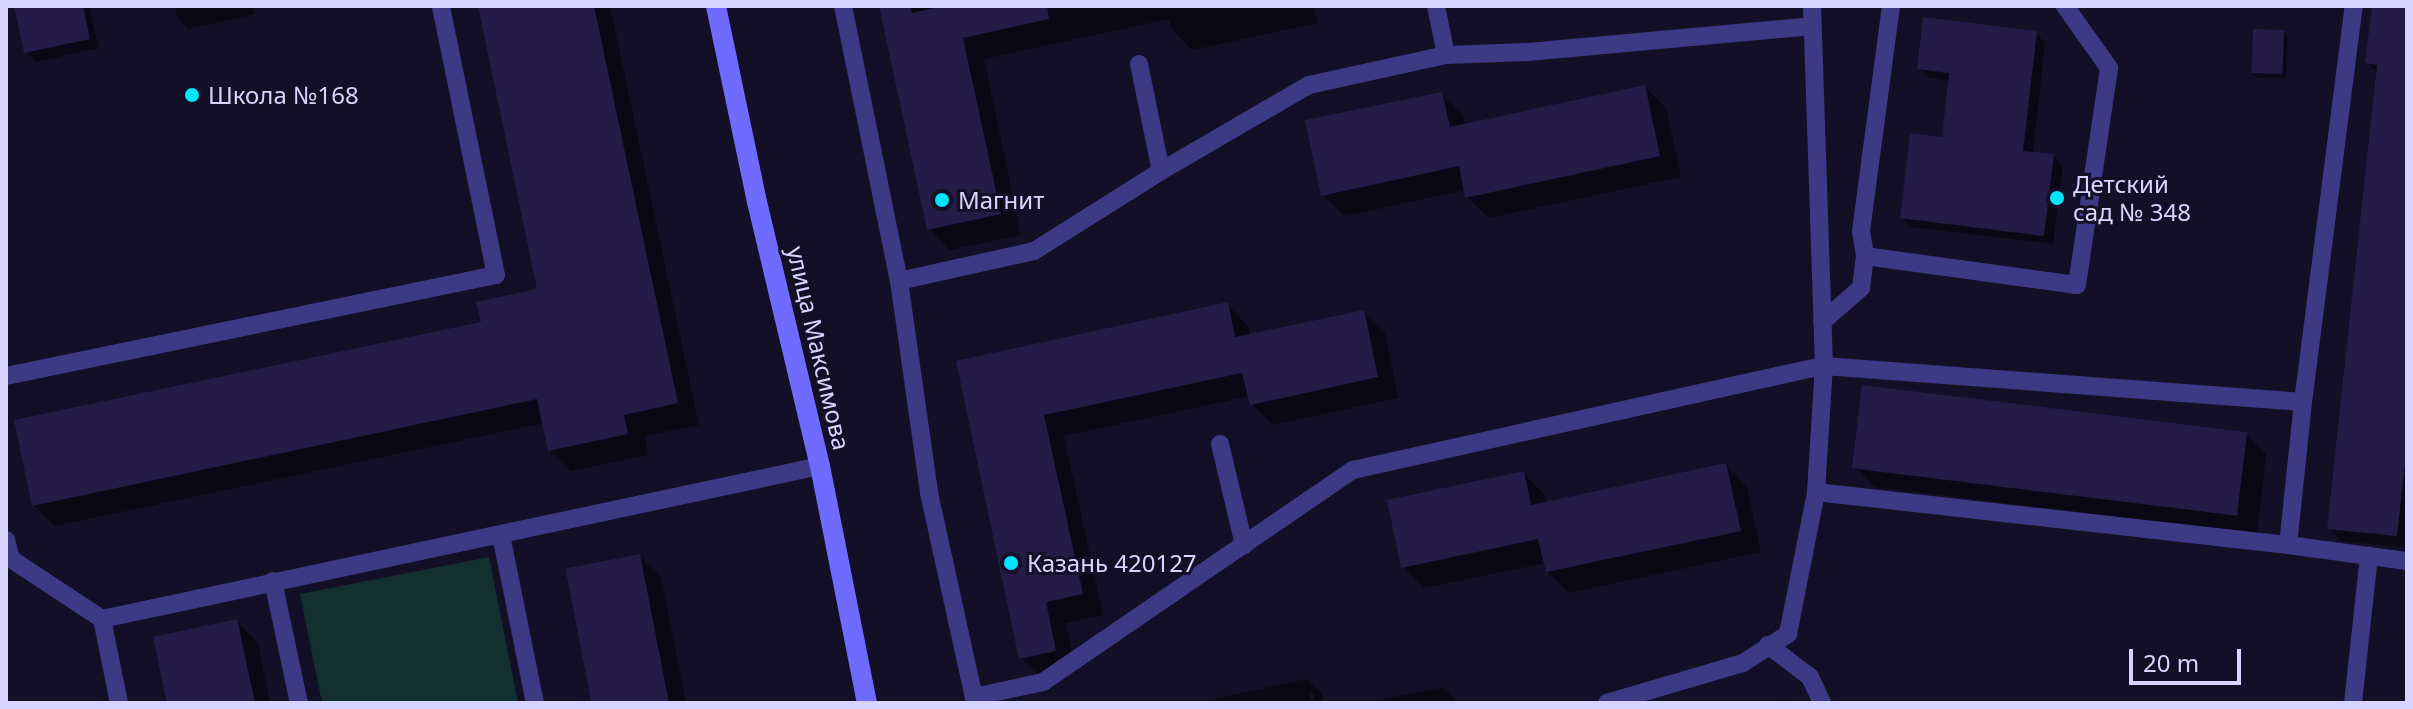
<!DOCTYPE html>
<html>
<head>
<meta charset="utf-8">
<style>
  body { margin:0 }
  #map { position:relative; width:2413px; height:709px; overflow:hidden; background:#130f26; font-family:"Noto Sans",sans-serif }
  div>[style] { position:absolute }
  .green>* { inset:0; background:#12302f }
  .shadow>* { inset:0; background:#0007 }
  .building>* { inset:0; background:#241b47; transform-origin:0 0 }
  .lane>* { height:18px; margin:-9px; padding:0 9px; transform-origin:9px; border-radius:9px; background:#3d3a85 }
  .secondary>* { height:20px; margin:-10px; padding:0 10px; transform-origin:10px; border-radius:10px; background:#6f6bff }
  .dots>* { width:22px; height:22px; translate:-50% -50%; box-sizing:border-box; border:4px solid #130f26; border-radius:50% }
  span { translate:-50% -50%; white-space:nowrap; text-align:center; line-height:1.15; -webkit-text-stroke:6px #130f26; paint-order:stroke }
  .poi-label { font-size:24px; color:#d9d4ff }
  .left { translate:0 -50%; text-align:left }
  .street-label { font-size:24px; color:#d9d4ff }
  .frame { position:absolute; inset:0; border:8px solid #d9d4ff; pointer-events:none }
  .scale { position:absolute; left:2129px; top:649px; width:112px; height:36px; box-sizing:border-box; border:4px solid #d9d4ff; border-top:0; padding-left:10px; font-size:24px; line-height:28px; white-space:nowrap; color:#d9d4ff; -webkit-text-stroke:6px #130f26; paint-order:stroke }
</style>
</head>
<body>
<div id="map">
  <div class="green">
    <div style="clip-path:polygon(489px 557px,518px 703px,322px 703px,300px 594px)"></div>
  </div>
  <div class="shadow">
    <div style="clip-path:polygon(16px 6px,89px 6px,99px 48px,36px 62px,26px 52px)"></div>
    <div style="clip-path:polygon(175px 6px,253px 6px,255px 14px,188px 29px,178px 19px)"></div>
    <div style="clip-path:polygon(479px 6px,610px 6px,699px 425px,645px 436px,648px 455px,571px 471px,549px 450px,544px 423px,55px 526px,33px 505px,484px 323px,540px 291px)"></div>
    <div style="clip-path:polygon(881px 6px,1314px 6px,1318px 23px,1192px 50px,1171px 28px,1169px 19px,984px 59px,1021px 235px,950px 250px,929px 229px)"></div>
    <div style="clip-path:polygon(2374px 6px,2407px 6px,2407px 548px,2342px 541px,2329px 528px,2378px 73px,2367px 63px)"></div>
    <div style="clip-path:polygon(2283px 32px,2288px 37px,2286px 78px,2257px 77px,2253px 72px)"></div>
    <div style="clip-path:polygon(2036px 33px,2045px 43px,2033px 154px,2053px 156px,2063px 166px,2053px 244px,1911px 227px,1902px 217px,1944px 139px,1951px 81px,1929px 78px,1920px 69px)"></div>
    <div style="clip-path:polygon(1645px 87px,1666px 108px,1681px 177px,1489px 218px,1467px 197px,1466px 190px,1345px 216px,1323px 195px,1441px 94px,1463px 115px,1465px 125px)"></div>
    <div style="clip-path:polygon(1227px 304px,1248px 326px,1250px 336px,1363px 312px,1385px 333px,1398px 398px,1273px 425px,1252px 404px,1250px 396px,1064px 436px,1103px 615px,1066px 623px,1076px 672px,1042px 679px,1021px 658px,958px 362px)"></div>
    <div style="clip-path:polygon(2246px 434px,2266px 454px,2257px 534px,1875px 487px,1855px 467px)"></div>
    <div style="clip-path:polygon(1726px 466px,1747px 487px,1761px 552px,1569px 593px,1547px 572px,1546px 563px,1424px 588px,1403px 567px,1523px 473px,1545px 495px,1547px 503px)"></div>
    <div style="clip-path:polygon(639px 556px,661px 577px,686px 703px,594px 703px)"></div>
    <div style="clip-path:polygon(237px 622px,258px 643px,270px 703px,169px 703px)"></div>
    <div style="clip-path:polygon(1307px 679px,1322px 694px,1324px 703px,1315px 703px,1313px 693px,1309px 693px,1311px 703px,1196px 703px)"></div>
    <div style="clip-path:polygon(1444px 687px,1459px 703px,1367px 703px)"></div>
    <div style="clip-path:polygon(1789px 699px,1793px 703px,1769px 703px)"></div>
  </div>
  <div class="building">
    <div style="clip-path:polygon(14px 6px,83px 6px,90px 39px,24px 53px)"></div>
    <div style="clip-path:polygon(478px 6px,594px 6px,678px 403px,624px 415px,628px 434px,548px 451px,537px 399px,32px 506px,14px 420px,481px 322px,476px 302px,537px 289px)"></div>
    <div style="clip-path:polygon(879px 6px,910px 6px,912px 13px,944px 6px,1047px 6px,1049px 19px,963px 38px,1001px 214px,927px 230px)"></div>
    <div style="clip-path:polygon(2372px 6px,2407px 6px,2407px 446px,2397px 536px,2327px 529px,2377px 65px,2365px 63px)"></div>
    <div style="clip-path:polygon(1923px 17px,2037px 31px,2023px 151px,2054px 154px,2044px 236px,1900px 218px,1910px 133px,1942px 137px,1949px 73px,1917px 69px)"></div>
    <div style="left:2253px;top:29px;width:31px;height:44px;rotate:2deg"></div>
    <div style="clip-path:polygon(1645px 85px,1660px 156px,1465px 198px,1459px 166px,1321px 196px,1305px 120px,1442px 92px,1450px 127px)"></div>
    <div style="clip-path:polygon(1228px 302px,1235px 337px,1364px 310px,1378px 377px,1250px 405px,1242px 373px,1044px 415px,1083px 594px,1046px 602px,1056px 651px,1019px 659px,956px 361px)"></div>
    <div style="left:1862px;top:385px;width:388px;height:84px;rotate:7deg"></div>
    <div style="clip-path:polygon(1726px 463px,1741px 531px,1546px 572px,1538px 539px,1401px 568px,1387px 500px,1524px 471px,1531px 505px)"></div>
    <div style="left:640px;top:554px;width:152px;height:76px;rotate:79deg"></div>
    <div style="clip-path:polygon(237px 619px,255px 703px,167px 703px,153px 637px)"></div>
  </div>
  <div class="lane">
    <div style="left:843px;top:6px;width:281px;rotate:78.5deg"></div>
    <div style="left:899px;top:281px;width:214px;rotate:81.9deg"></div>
    <div style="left:929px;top:493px;width:215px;rotate:77.6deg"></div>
    <div style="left:1436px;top:6px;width:50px;rotate:78.5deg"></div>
    <div style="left:1139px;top:64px;width:109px;rotate:78.4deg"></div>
    <div style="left:1865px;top:256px;width:214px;rotate:7.8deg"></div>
    <div style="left:2077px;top:285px;width:219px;rotate:-81.6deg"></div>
    <div style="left:2109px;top:68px;width:76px;rotate:-125.4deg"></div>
    <div style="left:899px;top:281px;width:138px;rotate:-12.5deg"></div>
    <div style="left:1034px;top:251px;width:150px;rotate:-32.2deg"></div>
    <div style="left:1161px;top:171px;width:171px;rotate:-30.2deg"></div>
    <div style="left:1309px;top:85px;width:140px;rotate:-12.4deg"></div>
    <div style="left:1446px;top:55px;width:82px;rotate:-2.1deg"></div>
    <div style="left:1528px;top:52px;width:285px;rotate:-5.2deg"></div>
    <div style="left:1822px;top:322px;width:52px;rotate:-41.1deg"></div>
    <div style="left:1861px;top:288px;width:32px;rotate:-83deg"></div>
    <div style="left:1865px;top:256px;width:25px;rotate:-99deg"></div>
    <div style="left:1861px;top:231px;width:227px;rotate:-82.4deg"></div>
    <div style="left:6px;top:376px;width:500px;rotate:-11.65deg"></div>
    <div style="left:496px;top:275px;width:275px;rotate:-101.6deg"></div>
    <div style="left:1220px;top:444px;width:104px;rotate:76.6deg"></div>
    <div style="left:1816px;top:492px;width:475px;rotate:6.4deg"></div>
    <div style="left:2288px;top:545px;width:144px;rotate:-84deg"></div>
    <div style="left:2303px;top:402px;width:399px;rotate:-82.7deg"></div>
    <div style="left:501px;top:535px;width:171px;rotate:78.6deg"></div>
    <div style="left:6px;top:540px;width:20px;rotate:75deg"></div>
    <div style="left:11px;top:559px;width:109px;rotate:33.4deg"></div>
    <div style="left:102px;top:619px;width:734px;rotate:-12.03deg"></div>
    <div style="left:2288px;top:545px;width:120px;rotate:7.7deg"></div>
    <div style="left:273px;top:581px;width:125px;rotate:78deg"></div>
    <div style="left:102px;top:619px;width:86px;rotate:78.6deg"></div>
    <div style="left:1768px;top:645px;width:53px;rotate:37.3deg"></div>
    <div style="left:1810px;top:677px;width:29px;rotate:65deg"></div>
    <div style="left:974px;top:697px;width:71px;rotate:-12.3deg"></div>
    <div style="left:1043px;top:682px;width:376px;rotate:-34.4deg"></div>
    <div style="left:1353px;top:470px;width:482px;rotate:-12.5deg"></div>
    <div style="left:1824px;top:366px;width:480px;rotate:4.3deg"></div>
    <div style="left:1607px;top:703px;width:142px;rotate:-16.4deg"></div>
    <div style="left:1743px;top:663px;width:54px;rotate:-32.8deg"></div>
    <div style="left:1788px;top:634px;width:145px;rotate:-78.8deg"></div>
    <div style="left:1816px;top:492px;width:126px;rotate:-86.4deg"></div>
    <div style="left:1824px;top:366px;width:360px;rotate:-91.9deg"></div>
    <div style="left:2353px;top:703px;width:148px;rotate:-83.8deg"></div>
  </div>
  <div class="secondary">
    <div style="left:716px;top:6px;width:200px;rotate:78.2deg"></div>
    <div style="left:757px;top:202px;width:271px;rotate:76.6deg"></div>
    <div style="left:820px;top:466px;width:242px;rotate:78.8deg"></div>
  </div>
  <div class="dots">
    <div style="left:192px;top:95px;background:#00e5ff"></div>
    <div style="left:2057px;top:198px;background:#00e5ff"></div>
    <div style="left:942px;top:200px;background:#00e5ff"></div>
    <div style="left:1011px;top:563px;background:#00e5ff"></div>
  </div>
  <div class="poi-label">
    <span class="left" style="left:208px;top:95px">Школа №168</span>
    <span class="left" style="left:2073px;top:198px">Детский<br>сад № 348</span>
    <span class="left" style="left:958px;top:200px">Магнит</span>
    <span class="left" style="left:1027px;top:563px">Казань 420127</span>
  </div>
  <div class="street-label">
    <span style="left:819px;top:348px;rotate:77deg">улица Максимова</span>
  </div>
  <div class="frame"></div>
  <div class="scale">20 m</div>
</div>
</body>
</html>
